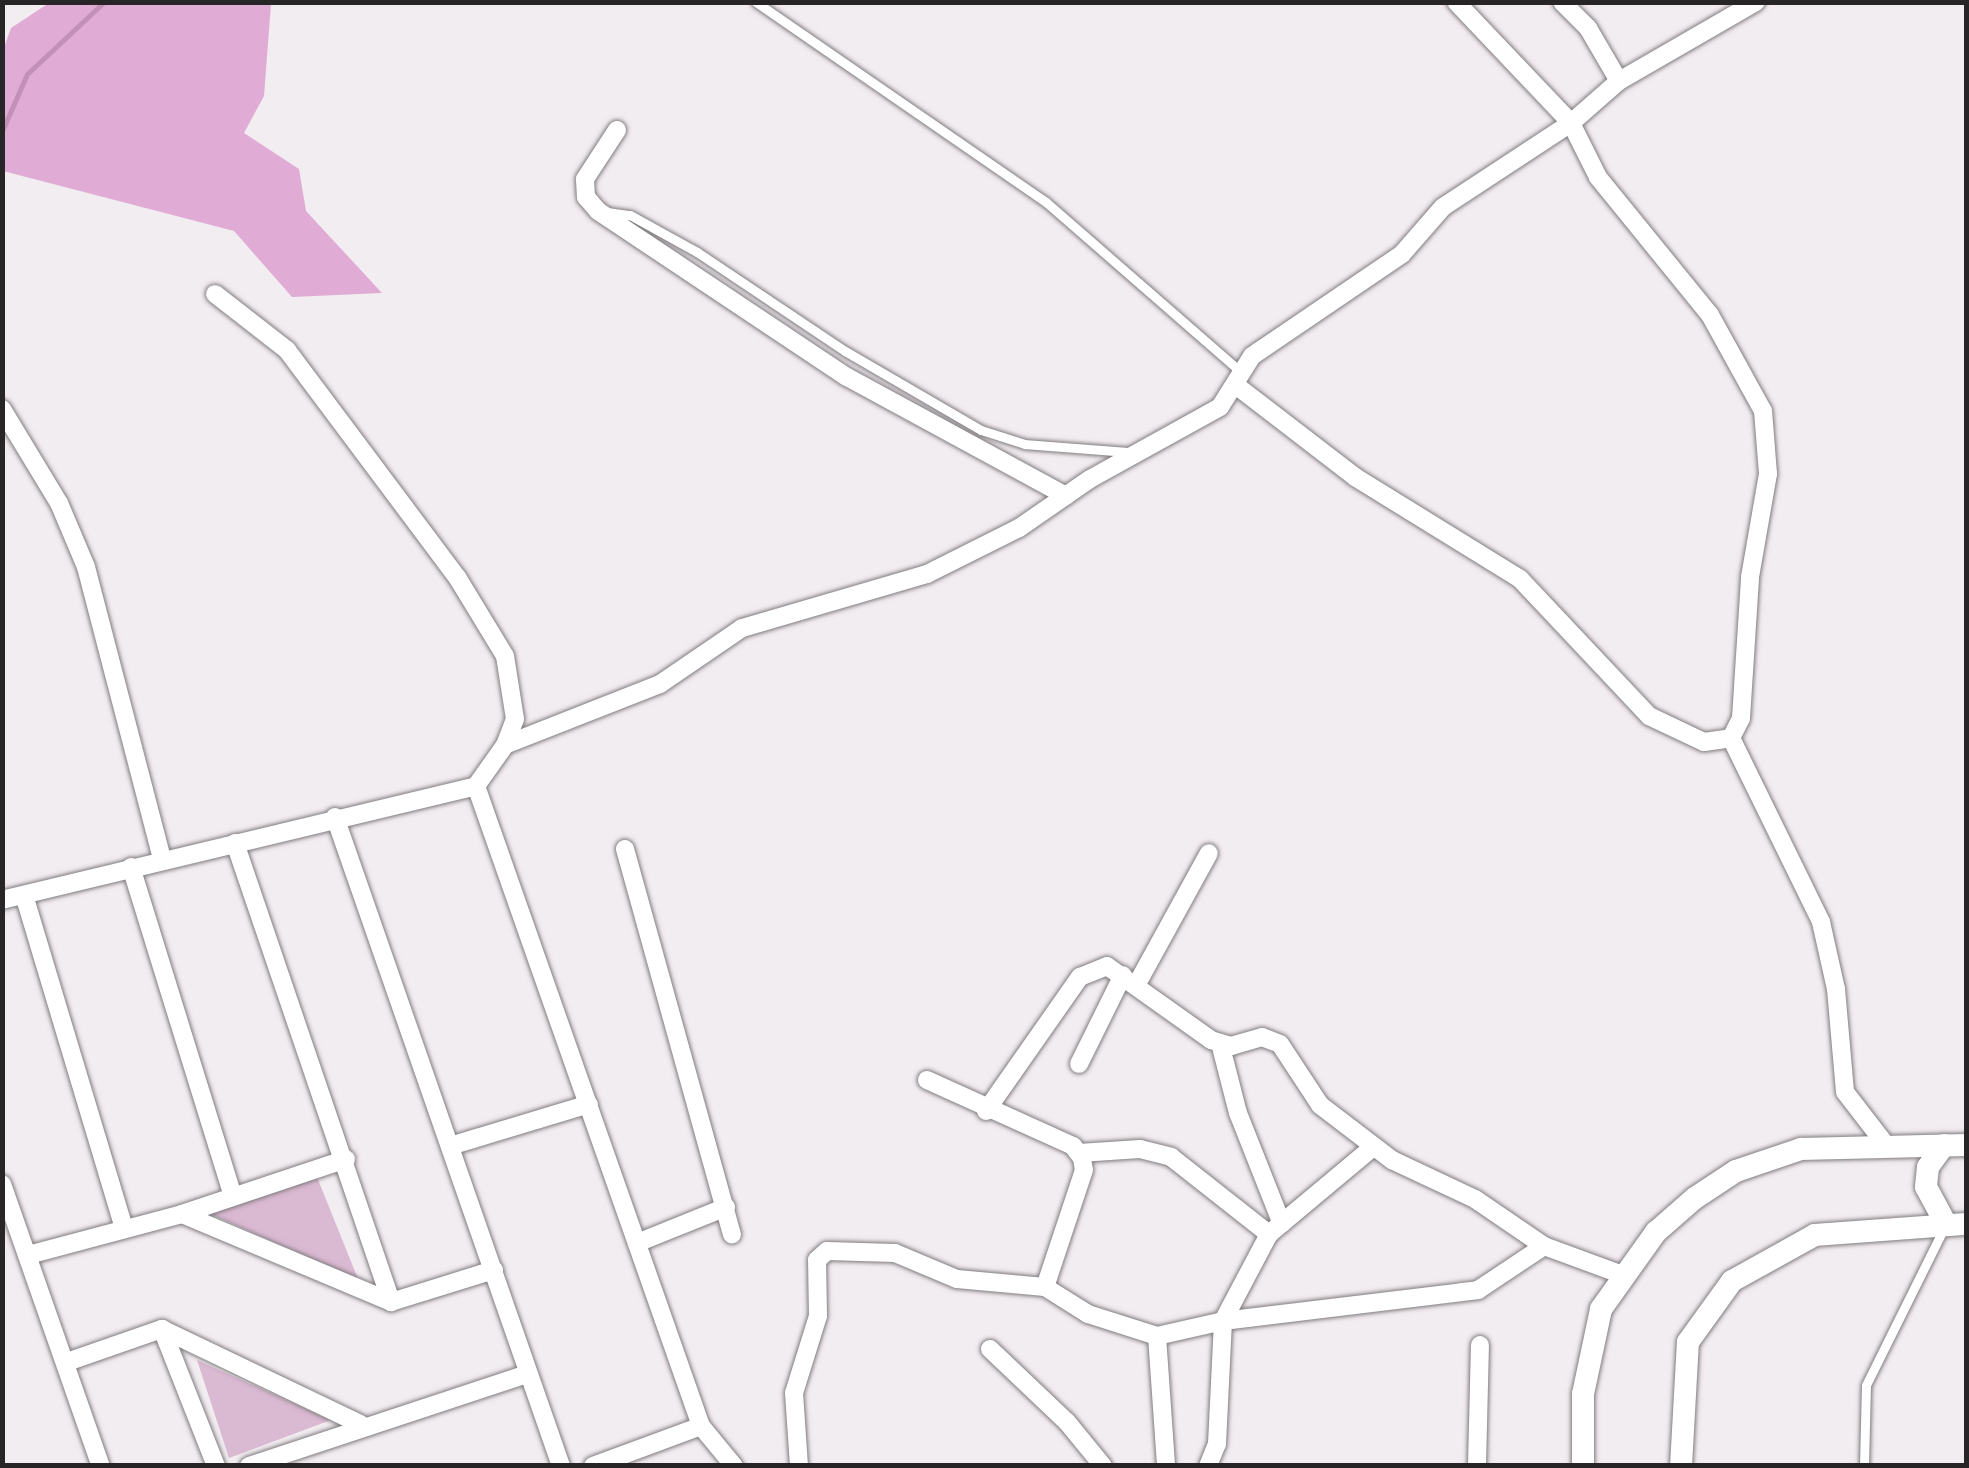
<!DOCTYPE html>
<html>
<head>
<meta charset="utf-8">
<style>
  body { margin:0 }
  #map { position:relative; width:1969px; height:1468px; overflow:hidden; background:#f2edf1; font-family:"Times New Roman",serif }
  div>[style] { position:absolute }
  .green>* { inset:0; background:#dab9d3 }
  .forest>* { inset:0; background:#e0acd5 }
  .stream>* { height:5px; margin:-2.5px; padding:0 2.5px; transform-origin:2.5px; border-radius:2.5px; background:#c290b8 }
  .roads { filter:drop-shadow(0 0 2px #807c7f) drop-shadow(0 0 2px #807c7f) }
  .service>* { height:9px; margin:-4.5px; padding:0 4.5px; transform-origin:4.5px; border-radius:4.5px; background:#fff }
  .minor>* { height:18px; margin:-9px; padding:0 9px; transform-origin:9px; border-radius:9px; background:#fff }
  .tertiary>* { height:22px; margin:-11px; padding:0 11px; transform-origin:11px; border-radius:11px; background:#fff }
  span { translate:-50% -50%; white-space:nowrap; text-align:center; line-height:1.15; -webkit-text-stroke:8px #f2edf1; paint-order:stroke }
  .frame { position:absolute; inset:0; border:5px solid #272526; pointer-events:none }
</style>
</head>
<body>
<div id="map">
  <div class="green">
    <div style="clip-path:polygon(317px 1177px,358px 1279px,206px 1212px)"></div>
    <div style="clip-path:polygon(197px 1360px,331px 1420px,229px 1458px)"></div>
  </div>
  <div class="forest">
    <div style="clip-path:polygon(49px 3px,271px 4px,264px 96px,244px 133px,299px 169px,306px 211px,382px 293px,292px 297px,234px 231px,3px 171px,3px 50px,11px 28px)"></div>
  </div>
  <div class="stream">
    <div style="left:2px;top:131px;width:62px;rotate:-66.3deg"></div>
    <div style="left:27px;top:74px;width:105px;rotate:-43.1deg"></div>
  </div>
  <div class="roads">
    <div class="service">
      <div style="left:756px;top:2px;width:352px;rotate:34.6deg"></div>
      <div style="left:1046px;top:202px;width:259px;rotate:41.1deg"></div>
      <div style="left:600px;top:211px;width:30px;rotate:8deg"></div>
      <div style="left:630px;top:215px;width:77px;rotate:28.9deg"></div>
      <div style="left:697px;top:252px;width:178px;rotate:33.8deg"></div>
      <div style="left:845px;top:351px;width:157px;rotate:30.2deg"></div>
      <div style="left:981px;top:430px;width:46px;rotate:17.7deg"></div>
      <div style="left:1025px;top:444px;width:105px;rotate:4.4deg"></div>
      <div style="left:1864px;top:1466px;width:81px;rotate:-88.6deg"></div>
      <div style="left:1866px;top:1385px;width:175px;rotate:-63.6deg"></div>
    </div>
    <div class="minor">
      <div style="left:1562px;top:2px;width:37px;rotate:45deg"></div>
      <div style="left:1588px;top:28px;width:61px;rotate:59.7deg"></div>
      <div style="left:617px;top:130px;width:59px;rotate:123.1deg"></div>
      <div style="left:585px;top:179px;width:18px;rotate:87deg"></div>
      <div style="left:586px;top:197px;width:18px;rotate:49deg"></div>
      <div style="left:598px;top:211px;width:299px;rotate:33.7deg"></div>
      <div style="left:847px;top:377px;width:249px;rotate:28.5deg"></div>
      <div style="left:215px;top:294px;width:91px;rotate:37.9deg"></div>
      <div style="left:287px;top:350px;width:284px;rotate:53.2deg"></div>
      <div style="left:457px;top:577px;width:92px;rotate:58.7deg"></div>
      <div style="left:505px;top:656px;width:64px;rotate:81deg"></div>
      <div style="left:515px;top:719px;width:28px;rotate:111deg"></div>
      <div style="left:1237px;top:386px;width:149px;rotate:37.6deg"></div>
      <div style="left:1355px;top:477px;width:194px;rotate:31.7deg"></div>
      <div style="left:1520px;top:579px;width:188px;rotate:46.7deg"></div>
      <div style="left:1649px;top:716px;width:61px;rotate:25.3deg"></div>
      <div style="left:1704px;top:742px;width:27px;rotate:-8deg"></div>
      <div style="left:1731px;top:738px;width:22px;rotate:-63deg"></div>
      <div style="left:1741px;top:718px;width:141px;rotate:-86.3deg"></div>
      <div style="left:1750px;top:577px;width:105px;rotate:-80.1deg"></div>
      <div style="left:1768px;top:474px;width:63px;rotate:-94.5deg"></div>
      <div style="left:1763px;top:411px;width:110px;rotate:-118.9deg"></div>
      <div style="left:1710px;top:315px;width:178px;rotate:-129.1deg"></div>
      <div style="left:1598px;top:177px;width:60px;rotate:-116.6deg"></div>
      <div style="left:1571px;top:123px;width:167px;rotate:-133.5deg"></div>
      <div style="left:2px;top:409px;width:110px;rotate:58.8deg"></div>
      <div style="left:59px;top:503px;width:69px;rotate:67.1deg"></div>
      <div style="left:86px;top:567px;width:301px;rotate:75.4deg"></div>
      <div style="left:1731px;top:738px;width:205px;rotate:63.9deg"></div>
      <div style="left:1821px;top:922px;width:69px;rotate:77.4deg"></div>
      <div style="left:1836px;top:989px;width:103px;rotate:85deg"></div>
      <div style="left:1845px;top:1092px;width:67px;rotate:52.3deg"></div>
      <div style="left:476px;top:786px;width:678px;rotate:70.63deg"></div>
      <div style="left:701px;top:1426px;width:52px;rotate:50.5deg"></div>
      <div style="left:335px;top:817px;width:687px;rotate:70.8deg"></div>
      <div style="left:235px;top:843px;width:485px;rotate:71.2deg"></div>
      <div style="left:625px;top:849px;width:400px;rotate:74.5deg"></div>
      <div style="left:131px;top:867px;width:342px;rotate:72.8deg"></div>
      <div style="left:24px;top:895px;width:345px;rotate:73.3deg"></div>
      <div style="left:2px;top:900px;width:488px;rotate:-13.5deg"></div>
      <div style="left:476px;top:786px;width:50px;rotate:-54.7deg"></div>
      <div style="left:505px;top:745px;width:167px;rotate:-21.5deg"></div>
      <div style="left:660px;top:684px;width:99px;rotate:-34.3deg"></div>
      <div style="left:742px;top:628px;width:193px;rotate:-16.3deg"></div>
      <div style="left:927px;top:574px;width:103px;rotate:-26.6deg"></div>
      <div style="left:1019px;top:528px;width:86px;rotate:-34.6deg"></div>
      <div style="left:1090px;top:479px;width:149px;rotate:-29deg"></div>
      <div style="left:1220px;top:407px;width:60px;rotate:-57.9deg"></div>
      <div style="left:1252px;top:356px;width:181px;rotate:-34.2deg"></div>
      <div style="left:1402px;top:254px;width:62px;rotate:-48.9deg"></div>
      <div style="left:1443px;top:207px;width:153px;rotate:-33.3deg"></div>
      <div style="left:1571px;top:123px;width:64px;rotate:-41.2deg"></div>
      <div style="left:1619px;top:81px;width:158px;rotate:-30deg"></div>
      <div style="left:1138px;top:982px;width:147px;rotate:-61.2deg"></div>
      <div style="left:1220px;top:1043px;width:72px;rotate:75.6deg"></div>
      <div style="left:1238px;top:1113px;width:119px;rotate:68.4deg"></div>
      <div style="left:1079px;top:1064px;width:99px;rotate:-63.7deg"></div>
      <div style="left:927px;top:1080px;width:160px;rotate:24.3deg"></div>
      <div style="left:1073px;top:1146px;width:15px;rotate:53deg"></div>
      <div style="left:1082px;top:1158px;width:12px;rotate:81deg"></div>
      <div style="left:1084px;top:1170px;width:123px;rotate:108.4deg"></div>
      <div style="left:986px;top:1111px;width:164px;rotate:-55deg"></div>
      <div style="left:1080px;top:977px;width:29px;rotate:-22deg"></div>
      <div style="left:1107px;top:966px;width:128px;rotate:35.4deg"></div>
      <div style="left:1211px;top:1040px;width:21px;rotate:17deg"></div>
      <div style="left:1231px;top:1046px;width:32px;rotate:-16deg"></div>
      <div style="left:1262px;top:1037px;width:19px;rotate:21deg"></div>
      <div style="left:1280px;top:1044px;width:73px;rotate:56.7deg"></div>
      <div style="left:1320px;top:1105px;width:91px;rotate:37.4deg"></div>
      <div style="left:1392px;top:1160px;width:92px;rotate:25.2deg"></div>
      <div style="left:1475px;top:1199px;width:83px;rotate:34.3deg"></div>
      <div style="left:1544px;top:1246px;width:84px;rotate:20.2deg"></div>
      <div style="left:450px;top:1146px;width:145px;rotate:-16.8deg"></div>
      <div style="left:1079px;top:1153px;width:61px;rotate:-3.8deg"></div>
      <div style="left:1140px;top:1149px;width:32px;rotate:14deg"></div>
      <div style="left:1171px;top:1157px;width:125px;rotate:38.2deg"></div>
      <div style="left:2px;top:1184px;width:299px;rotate:70.7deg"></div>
      <div style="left:182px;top:1214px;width:227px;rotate:22.8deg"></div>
      <div style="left:391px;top:1302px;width:108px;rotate:-17.3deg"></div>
      <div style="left:637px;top:1243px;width:96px;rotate:-22deg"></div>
      <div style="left:32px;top:1254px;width:155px;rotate:-14.9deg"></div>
      <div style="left:182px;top:1214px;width:173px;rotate:-18.5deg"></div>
      <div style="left:162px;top:1329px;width:147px;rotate:68.5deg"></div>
      <div style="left:1157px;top:1336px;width:130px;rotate:86deg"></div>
      <div style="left:990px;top:1349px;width:106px;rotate:43.5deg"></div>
      <div style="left:1067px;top:1422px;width:57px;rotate:50.7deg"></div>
      <div style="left:67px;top:1362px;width:101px;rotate:-19.2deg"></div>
      <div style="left:162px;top:1329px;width:220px;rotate:25.6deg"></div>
      <div style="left:249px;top:1466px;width:293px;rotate:-18.3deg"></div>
      <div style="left:593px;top:1466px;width:115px;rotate:-20.3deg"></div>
      <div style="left:799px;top:1466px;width:73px;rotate:-93.9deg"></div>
      <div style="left:794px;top:1393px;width:81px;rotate:-72.7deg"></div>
      <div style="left:818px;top:1316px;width:56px;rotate:-91deg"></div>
      <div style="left:817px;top:1260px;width:13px;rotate:-42deg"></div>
      <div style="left:827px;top:1251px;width:68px;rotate:1.7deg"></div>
      <div style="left:895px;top:1253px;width:67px;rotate:22.8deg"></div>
      <div style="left:957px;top:1279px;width:88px;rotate:5.2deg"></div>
      <div style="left:1045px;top:1287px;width:51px;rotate:32.1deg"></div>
      <div style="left:1088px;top:1314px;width:72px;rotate:17.7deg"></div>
      <div style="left:1157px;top:1336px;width:68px;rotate:-12.8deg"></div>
      <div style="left:1223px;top:1321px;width:257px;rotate:-6.9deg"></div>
      <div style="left:1478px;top:1290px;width:79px;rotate:-33.7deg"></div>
      <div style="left:1208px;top:1466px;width:24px;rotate:-68deg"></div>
      <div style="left:1217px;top:1444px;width:123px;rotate:-87.2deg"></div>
      <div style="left:1223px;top:1321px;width:98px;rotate:-62.1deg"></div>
      <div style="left:1269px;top:1234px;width:136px;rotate:-39.9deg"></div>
      <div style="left:1477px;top:1466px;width:121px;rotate:-88.6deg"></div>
    </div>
    <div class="tertiary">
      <div style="left:1944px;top:1145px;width:27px;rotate:126deg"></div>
      <div style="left:1928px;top:1167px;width:20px;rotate:96deg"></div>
      <div style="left:1926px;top:1187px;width:42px;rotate:61.6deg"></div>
      <div style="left:1583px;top:1466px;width:72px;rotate:-90deg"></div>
      <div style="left:1583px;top:1394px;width:87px;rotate:-78deg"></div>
      <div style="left:1601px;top:1309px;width:95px;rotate:-54.5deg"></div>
      <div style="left:1656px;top:1232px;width:52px;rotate:-41.1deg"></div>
      <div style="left:1695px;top:1198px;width:49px;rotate:-33.4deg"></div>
      <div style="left:1736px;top:1171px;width:69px;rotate:-18.7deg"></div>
      <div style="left:1801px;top:1149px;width:165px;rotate:-1.4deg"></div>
      <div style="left:1681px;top:1466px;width:124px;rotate:-86.8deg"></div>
      <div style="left:1688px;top:1342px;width:75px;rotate:-54.2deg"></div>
      <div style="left:1732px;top:1281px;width:95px;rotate:-29deg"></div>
      <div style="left:1815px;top:1235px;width:151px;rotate:-4.2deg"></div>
    </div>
  </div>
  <div class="frame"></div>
</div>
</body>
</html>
